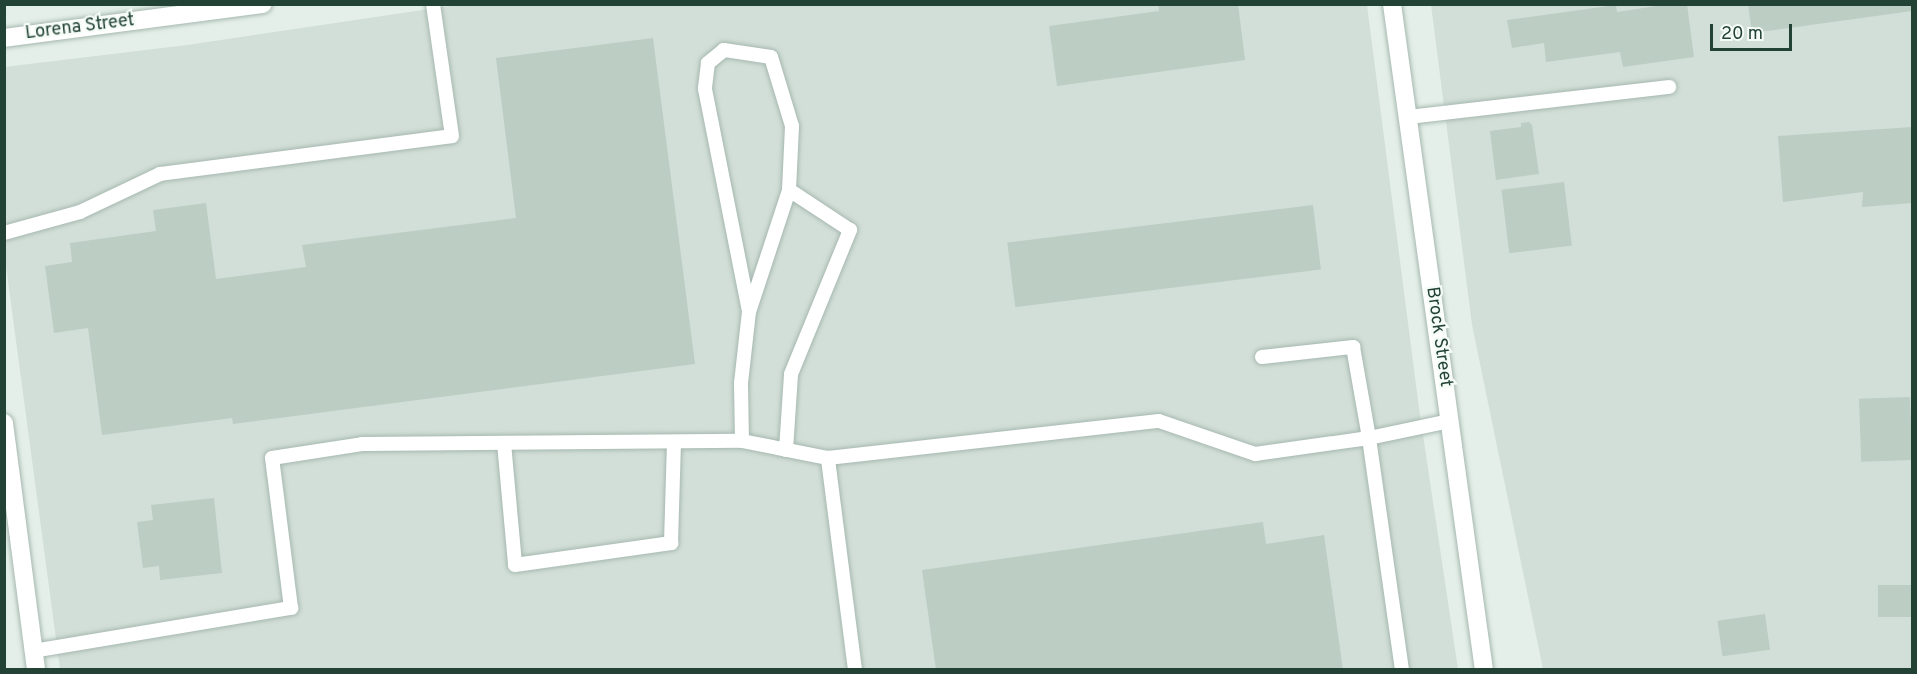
<!DOCTYPE html>
<html>
<head>
<meta charset="utf-8">
<style>
  body { margin:0 }
  #map { position:relative; width:1917px; height:674px; overflow:hidden; background:#e4efe9; font-family:Overpass,sans-serif }
  div>[style] { position:absolute }
  .built>* { inset:0; background:#d2dfd8 }
  .building>* { inset:0; background:#bccdc4; transform-origin:0 0 }
  .roads { filter:drop-shadow(0 0 2px #a6b8b0) drop-shadow(0 0 2px #a6b8b0) }
  .service>* { height:14px; margin:-7px; padding:0 7px; transform-origin:7px; border-radius:7px; background:#fff }
  .minor>* { height:18px; margin:-9px; padding:0 9px; transform-origin:9px; border-radius:9px; background:#fff }
  span { translate:-50% -50%; white-space:nowrap; text-align:center; line-height:1.15; -webkit-text-stroke:4.5px #f5fbf7; paint-order:stroke }
  .street-label { font-size:18px; color:#224236 }
  .frame { position:absolute; inset:0; border:6px solid #224236; pointer-events:none }
  .scale { position:absolute; left:1710px; top:24px; width:82px; height:27px; box-sizing:border-box; border:3px solid #224236; border-top:0; padding-left:8px; font-size:18px; line-height:21px; white-space:nowrap; color:#224236; -webkit-text-stroke:4px #f5fbf7; paint-order:stroke }
</style>
</head>
<body>
<div id="map">
  <div class="built">
    <div style="clip-path:polygon(463px 4px,1367px 5px,1419px 408px,1458px 669px,60px 669px,5px 259px,4px 67px,187px 45px)"></div>
    <div style="clip-path:polygon(1431px 5px,1912px 5px,1912px 669px,1543px 669px,1472px 325px)"></div>
  </div>
  <div class="building">
    <div style="clip-path:polygon(1158px 4px,1238px 4px,1245px 60px,1057px 86px,1049px 26px,1159px 11px)"></div>
    <div style="clip-path:polygon(1670px 4px,1687px 4px,1694px 57px,1623px 67px,1620px 52px,1546px 62px,1544px 43px,1512px 48px,1507px 20px,1616px 5px,1617px 12px)"></div>
    <div style="clip-path:polygon(1748px 4px,1912px 4px,1912px 11px,1752px 33px)"></div>
    <div style="clip-path:polygon(653px 38px,695px 364px,233px 424px,232px 418px,102px 435px,88px 328px,54px 333px,45px 266px,72px 262px,70px 243px,156px 231px,153px 210px,206px 203px,216px 279px,306px 267px,302px 245px,516px 218px,496px 58px)"></div>
    <div style="clip-path:polygon(1529px 122px,1532px 125px,1539px 174px,1496px 180px,1490px 131px,1521px 127px,1521px 123px)"></div>
    <div style="clip-path:polygon(1912px 127px,1912px 203px,1862px 207px,1863px 192px,1783px 202px,1778px 136px)"></div>
    <div style="left:1564px;top:182px;width:64px;height:63px;rotate:83deg"></div>
    <div style="left:1313px;top:205px;width:65px;height:308px;rotate:83deg"></div>
    <div style="left:1910px;top:397px;width:63px;height:51px;rotate:88deg"></div>
    <div style="clip-path:polygon(214px 498px,222px 573px,160px 580px,159px 566px,143px 568px,137px 522px,153px 520px,151px 505px)"></div>
    <div style="clip-path:polygon(1263px 522px,1266px 544px,1324px 535px,1343px 670px,936px 670px,922px 570px)"></div>
    <div style="left:1912px;top:585px;width:32px;height:34px;rotate:90deg"></div>
    <div style="left:1765px;top:614px;width:36px;height:48px;rotate:82deg"></div>
  </div>
  <div class="roads">
    <div class="service">
      <div style="left:1409px;top:117px;width:262px;rotate:-6.6deg"></div>
      <div style="left:4px;top:233px;width:79px;rotate:-15.4deg"></div>
      <div style="left:80px;top:212px;width:89px;rotate:-25.4deg"></div>
      <div style="left:160px;top:174px;width:294px;rotate:-7.4deg"></div>
      <div style="left:452px;top:136px;width:133px;rotate:-98.2deg"></div>
      <div style="left:1262px;top:357px;width:92px;rotate:-6.3deg"></div>
      <div style="left:1353px;top:347px;width:92px;rotate:80deg"></div>
      <div style="left:1369px;top:438px;width:83px;rotate:-11.9deg"></div>
      <div style="left:742px;top:441px;width:58px;rotate:-91deg"></div>
      <div style="left:741px;top:383px;width:71px;rotate:-83.6deg"></div>
      <div style="left:749px;top:312px;width:128px;rotate:-71.8deg"></div>
      <div style="left:789px;top:190px;width:64px;rotate:-87.3deg"></div>
      <div style="left:792px;top:126px;width:72px;rotate:-106.9deg"></div>
      <div style="left:771px;top:57px;width:48px;rotate:-171.5deg"></div>
      <div style="left:724px;top:50px;width:21px;rotate:141deg"></div>
      <div style="left:708px;top:63px;width:26px;rotate:97deg"></div>
      <div style="left:705px;top:89px;width:227px;rotate:78.8deg"></div>
      <div style="left:504px;top:443px;width:122px;rotate:84.8deg"></div>
      <div style="left:515px;top:565px;width:158px;rotate:-8deg"></div>
      <div style="left:671px;top:543px;width:101px;rotate:-88.3deg"></div>
      <div style="left:786px;top:450px;width:76px;rotate:-86.2deg"></div>
      <div style="left:791px;top:374px;width:156px;rotate:-67.7deg"></div>
      <div style="left:850px;top:230px;width:73px;rotate:-146.7deg"></div>
      <div style="left:33px;top:651px;width:262px;rotate:-9.5deg"></div>
      <div style="left:291px;top:608px;width:151px;rotate:-97.2deg"></div>
      <div style="left:272px;top:458px;width:91px;rotate:-8.8deg"></div>
      <div style="left:362px;top:444px;width:380px;rotate:-0.5deg"></div>
      <div style="left:742px;top:441px;width:88px;rotate:11.2deg"></div>
      <div style="left:855px;top:670px;width:214px;rotate:-97.3deg"></div>
      <div style="left:828px;top:458px;width:333px;rotate:-6.4deg"></div>
      <div style="left:1159px;top:421px;width:102px;rotate:19deg"></div>
      <div style="left:1255px;top:454px;width:115px;rotate:-8deg"></div>
      <div style="left:1369px;top:438px;width:234px;rotate:81.9deg"></div>
    </div>
    <div class="minor">
      <div style="left:1392px;top:4px;width:672px;rotate:82.14deg"></div>
      <div style="left:4px;top:38px;width:261px;rotate:-7.5deg"></div>
      <div style="left:4px;top:423px;width:249px;rotate:82.6deg"></div>
    </div>
  </div>
  <div class="street-label">
    <span style="left:80px;top:28px;rotate:-7deg">Lorena Street</span>
    <span style="left:1438px;top:337px;rotate:82deg">Brock Street</span>
  </div>
  <div class="frame"></div>
  <div class="scale">20 m</div>
</div>
</body>
</html>
